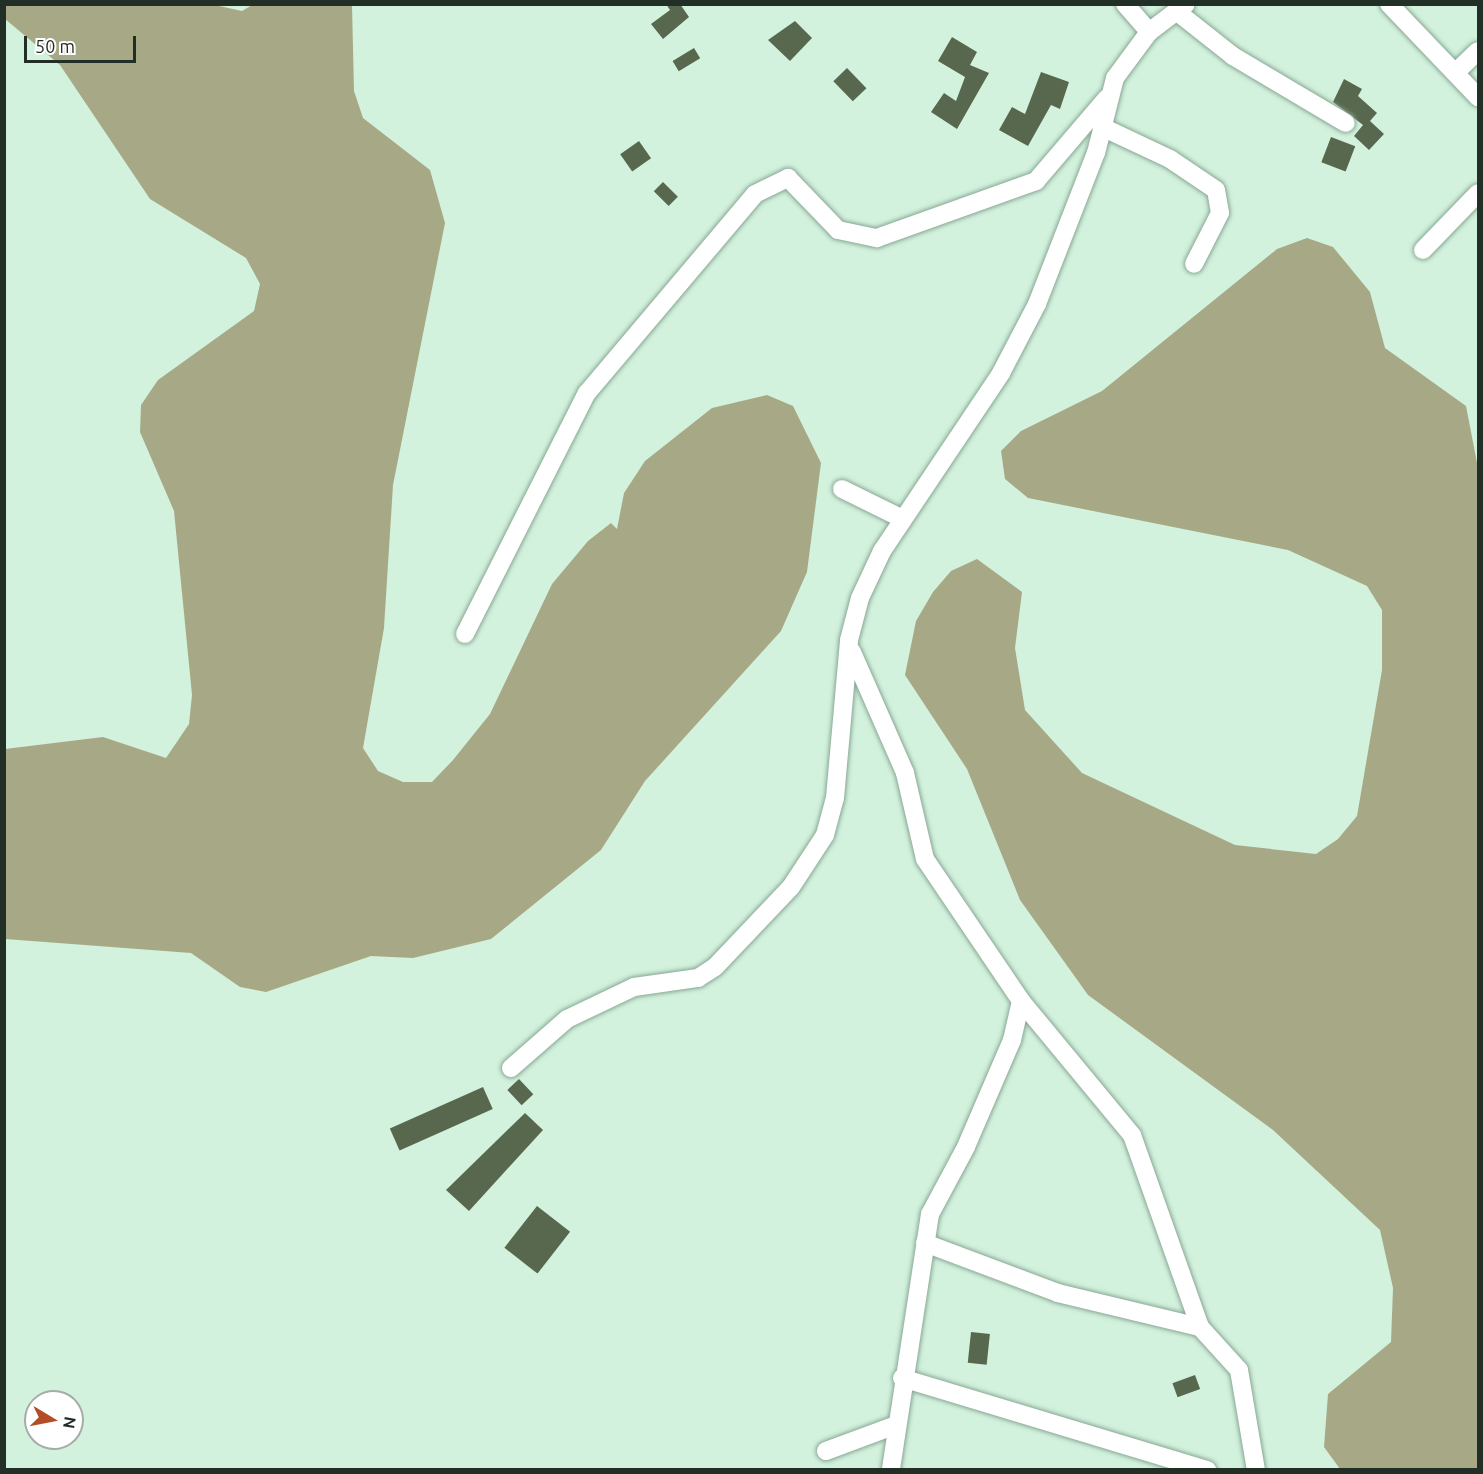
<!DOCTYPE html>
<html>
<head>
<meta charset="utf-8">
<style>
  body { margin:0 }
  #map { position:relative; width:1483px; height:1474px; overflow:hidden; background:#d2f2de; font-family:Ubuntu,sans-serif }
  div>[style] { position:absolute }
  .forest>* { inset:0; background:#a7a986 }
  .building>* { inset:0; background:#58684e; transform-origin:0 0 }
  .roads { filter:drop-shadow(0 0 2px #89a794) drop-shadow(0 0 2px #89a794) }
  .minor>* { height:18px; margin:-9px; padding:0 9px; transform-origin:9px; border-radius:9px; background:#fff }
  span { translate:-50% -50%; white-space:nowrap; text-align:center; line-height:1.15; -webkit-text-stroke:6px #fff; paint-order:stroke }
  .frame { position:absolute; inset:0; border:6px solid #222f27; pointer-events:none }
  .north { position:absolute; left:24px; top:1390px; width:60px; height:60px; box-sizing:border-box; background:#fff; border:2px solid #a7aca9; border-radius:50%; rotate:100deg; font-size:16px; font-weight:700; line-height:24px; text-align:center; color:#222f27 }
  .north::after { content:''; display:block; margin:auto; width:21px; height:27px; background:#b34c28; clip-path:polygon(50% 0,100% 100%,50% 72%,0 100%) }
  .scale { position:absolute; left:24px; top:36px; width:112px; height:27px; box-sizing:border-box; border:3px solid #222f27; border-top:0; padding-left:8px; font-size:18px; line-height:21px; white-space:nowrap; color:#222f27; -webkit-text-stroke:4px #fff; paint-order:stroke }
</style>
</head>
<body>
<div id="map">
  <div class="forest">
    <div style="clip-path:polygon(5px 4px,210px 4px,242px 11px,252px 5px,352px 5px,354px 91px,363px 118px,430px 170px,445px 223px,393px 485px,384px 628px,363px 748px,378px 771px,403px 782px,432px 782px,453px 760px,490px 714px,552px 584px,588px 541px,611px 523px,617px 529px,624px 493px,645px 461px,712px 408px,767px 395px,793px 406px,821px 463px,807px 572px,781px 631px,645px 781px,601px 850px,491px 939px,413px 958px,371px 956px,266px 992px,240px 987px,191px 953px,5px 939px,5px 749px,103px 737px,166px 758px,189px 724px,192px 695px,174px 511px,140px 432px,141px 405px,158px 380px,254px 311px,260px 284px,246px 258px,150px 199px,60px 65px,5px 19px)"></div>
    <div style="clip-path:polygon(1307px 238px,1333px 247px,1370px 292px,1385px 348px,1466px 406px,1478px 468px,1478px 1469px,1340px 1469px,1324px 1447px,1328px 1394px,1391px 1342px,1393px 1288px,1380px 1230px,1273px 1130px,1088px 995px,1020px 900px,967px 769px,905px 675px,916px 621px,933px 592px,951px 571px,977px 559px,1022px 592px,1015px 648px,1025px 710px,1082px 773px,1235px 845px,1316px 854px,1338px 839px,1357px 816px,1382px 670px,1382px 610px,1367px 586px,1288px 550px,1028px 498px,1005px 479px,1001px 451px,1021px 431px,1102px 391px,1277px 249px)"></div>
  </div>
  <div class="building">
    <div style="clip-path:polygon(666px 4px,680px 4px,689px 17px,663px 39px,651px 24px,670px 10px)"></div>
    <div style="clip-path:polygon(795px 21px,812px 38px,790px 61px,768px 40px)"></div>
    <div style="clip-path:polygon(952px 37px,977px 52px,970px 65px,989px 73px,957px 129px,931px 112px,944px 93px,956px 101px,965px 77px,938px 61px)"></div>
    <div style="left:694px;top:48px;width:12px;height:25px;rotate:59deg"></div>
    <div style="left:847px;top:68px;width:28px;height:19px;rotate:46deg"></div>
    <div style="clip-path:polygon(1041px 72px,1069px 82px,1060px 109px,1051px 105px,1028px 146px,999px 130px,1012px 107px,1025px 114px)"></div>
    <div style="clip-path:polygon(1344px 79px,1362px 89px,1358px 96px,1377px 113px,1370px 121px,1384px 134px,1369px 150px,1354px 136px,1363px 125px,1333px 102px)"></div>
    <div style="left:1331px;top:137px;width:26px;height:27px;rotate:21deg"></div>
    <div style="left:639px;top:141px;width:21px;height:23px;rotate:55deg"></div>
    <div style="left:663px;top:182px;width:21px;height:13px;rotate:45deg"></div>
    <div style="left:519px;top:1079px;width:21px;height:16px;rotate:47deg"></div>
    <div style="left:483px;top:1087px;width:24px;height:102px;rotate:66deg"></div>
    <div style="clip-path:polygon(525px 1113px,543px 1130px,469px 1211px,446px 1190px)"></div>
    <div style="left:537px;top:1206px;width:42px;height:53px;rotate:38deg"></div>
    <div style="left:971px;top:1332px;width:19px;height:31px;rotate:6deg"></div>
    <div style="left:1195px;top:1375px;width:15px;height:24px;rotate:70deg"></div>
  </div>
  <div class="roads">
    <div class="minor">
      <div style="left:1125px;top:4px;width:37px;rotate:49deg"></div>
      <div style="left:1389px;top:4px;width:129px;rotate:46.3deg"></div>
      <div style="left:1176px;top:11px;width:73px;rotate:38.3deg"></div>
      <div style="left:1233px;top:56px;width:131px;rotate:30.7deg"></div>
      <div style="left:1456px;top:72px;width:30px;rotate:-44deg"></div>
      <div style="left:1102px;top:127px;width:75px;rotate:25.2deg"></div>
      <div style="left:1170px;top:159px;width:55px;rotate:34deg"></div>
      <div style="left:1216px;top:190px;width:23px;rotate:80deg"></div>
      <div style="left:1220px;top:213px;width:57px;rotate:117deg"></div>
      <div style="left:1423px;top:250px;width:79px;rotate:-46deg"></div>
      <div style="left:842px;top:489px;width:68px;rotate:26.2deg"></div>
      <div style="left:465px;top:634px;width:270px;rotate:-63.2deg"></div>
      <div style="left:587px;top:393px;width:260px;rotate:-49.8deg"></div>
      <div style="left:755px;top:194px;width:37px;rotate:-26deg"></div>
      <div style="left:788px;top:178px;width:72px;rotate:46.1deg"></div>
      <div style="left:838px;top:230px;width:40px;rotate:12deg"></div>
      <div style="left:877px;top:238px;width:169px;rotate:-19.7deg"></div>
      <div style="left:1036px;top:181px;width:109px;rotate:-49.5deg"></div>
      <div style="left:852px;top:652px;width:132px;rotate:66.3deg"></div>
      <div style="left:905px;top:773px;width:88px;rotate:76.9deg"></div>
      <div style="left:925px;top:859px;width:171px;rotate:55.9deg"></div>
      <div style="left:1021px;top:1001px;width:40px;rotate:103deg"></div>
      <div style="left:1012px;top:1040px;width:116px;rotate:113.3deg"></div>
      <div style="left:966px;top:1147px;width:76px;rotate:118.2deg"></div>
      <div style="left:930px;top:1214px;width:259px;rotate:98.7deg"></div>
      <div style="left:1021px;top:1001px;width:174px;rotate:50.4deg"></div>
      <div style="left:1132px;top:1135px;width:204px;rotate:70.5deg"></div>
      <div style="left:1200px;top:1327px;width:58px;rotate:47.8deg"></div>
      <div style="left:1239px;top:1370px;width:101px;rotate:80.4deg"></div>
      <div style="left:511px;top:1068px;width:74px;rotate:-41.2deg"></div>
      <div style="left:567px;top:1019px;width:74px;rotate:-25.5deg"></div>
      <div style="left:634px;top:987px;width:65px;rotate:-8deg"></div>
      <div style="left:698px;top:978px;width:20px;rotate:-33deg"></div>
      <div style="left:715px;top:967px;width:110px;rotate:-46.5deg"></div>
      <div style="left:791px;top:887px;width:62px;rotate:-56.8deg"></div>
      <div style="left:825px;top:835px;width:38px;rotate:-75deg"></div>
      <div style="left:835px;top:798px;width:159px;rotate:-84.9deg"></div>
      <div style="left:849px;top:640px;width:43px;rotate:-75.3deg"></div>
      <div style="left:860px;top:598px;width:52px;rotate:-64.9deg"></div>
      <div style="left:882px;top:551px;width:214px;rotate:-56.2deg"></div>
      <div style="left:1001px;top:373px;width:78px;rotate:-62.4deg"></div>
      <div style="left:1037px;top:304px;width:162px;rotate:-68.7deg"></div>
      <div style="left:1096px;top:153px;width:77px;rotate:-75.8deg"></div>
      <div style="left:1115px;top:78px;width:57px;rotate:-53.5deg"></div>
      <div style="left:1149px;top:32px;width:46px;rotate:-37.1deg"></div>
      <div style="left:925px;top:1243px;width:142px;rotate:20.6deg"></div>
      <div style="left:1058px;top:1293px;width:146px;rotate:13.5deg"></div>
      <div style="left:902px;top:1378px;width:319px;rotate:16.8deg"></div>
      <div style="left:826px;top:1451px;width:75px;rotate:-20.4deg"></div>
    </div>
  </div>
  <div class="frame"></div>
  <div class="north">N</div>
  <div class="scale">50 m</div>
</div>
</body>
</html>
